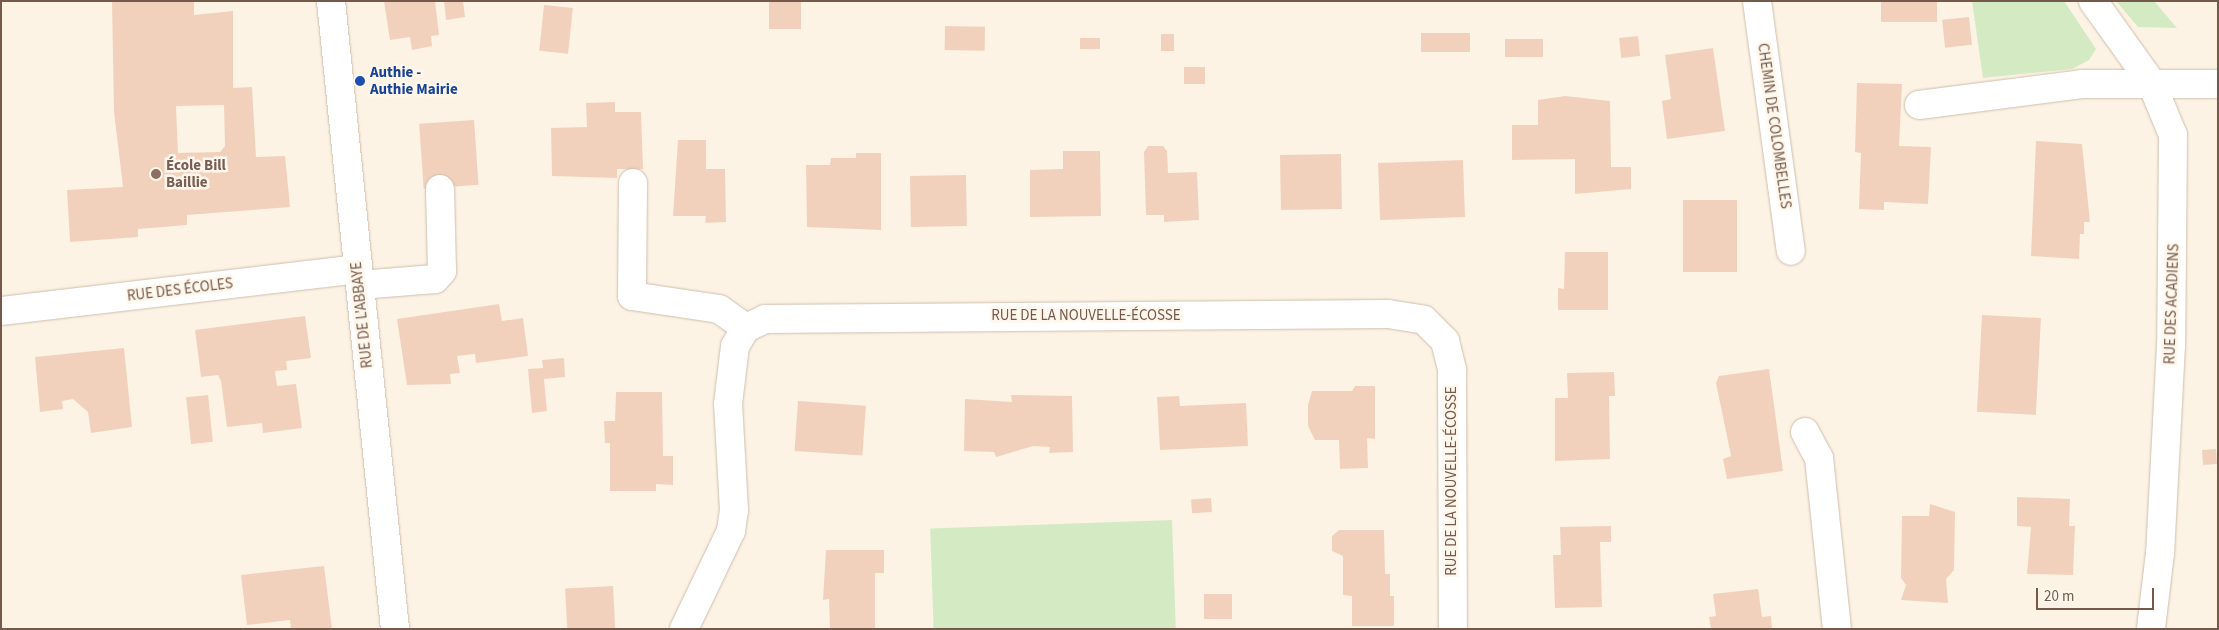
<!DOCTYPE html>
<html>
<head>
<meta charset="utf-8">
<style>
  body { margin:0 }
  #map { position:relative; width:2219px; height:630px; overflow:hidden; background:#fcf3e4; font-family:"Source Sans 3",sans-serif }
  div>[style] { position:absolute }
  .green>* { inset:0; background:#d3eac3; transform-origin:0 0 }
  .building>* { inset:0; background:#f2d1bc; transform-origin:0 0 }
  .roads { filter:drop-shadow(0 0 1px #d0bdae) drop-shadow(0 0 1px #d0bdae) }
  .minor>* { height:28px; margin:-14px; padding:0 14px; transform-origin:14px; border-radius:14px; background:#fff }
  .dots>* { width:14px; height:14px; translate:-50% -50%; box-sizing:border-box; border:2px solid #fff7eb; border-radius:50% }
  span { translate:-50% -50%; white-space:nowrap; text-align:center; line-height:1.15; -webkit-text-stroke:5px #fff7eb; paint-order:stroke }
  .transit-label { font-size:15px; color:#164399; font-weight:700 }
  .left { translate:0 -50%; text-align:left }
  .street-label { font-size:15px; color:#75594a }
  .education-label { font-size:15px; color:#785e54; font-weight:700 }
  .frame { position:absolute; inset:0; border:2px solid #75594a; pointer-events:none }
  .scale { position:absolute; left:2036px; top:588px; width:118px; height:22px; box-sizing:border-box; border:2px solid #75594a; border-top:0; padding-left:6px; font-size:15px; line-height:18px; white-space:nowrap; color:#75594a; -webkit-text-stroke:4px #fff7eb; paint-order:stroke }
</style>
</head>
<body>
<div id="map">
  <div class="green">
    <div style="clip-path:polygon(1972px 1px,2064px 1px,2096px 49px,2089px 60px,2072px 69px,1983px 78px)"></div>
    <div style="clip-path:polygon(2116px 1px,2154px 1px,2177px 28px,2138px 27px)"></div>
    <div style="left:1172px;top:520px;width:109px;height:242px;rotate:88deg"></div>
  </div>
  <div class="building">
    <div style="clip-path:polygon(evenodd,112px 1px,194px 1px,194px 15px,233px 11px,233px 88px,252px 87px,256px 157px,285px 156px,290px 207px,187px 215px,187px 225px,138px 229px,138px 237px,70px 242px,67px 190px,123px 187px,114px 112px,112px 1px,224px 105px,225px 146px,220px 152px,178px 153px,176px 106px,224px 105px)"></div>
    <div style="clip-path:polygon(384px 1px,435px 1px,439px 35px,431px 36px,432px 46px,412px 50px,410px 37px,390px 40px)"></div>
    <div style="clip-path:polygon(444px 1px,463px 1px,465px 17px,446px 20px)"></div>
    <div style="left:769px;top:1px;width:32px;height:28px"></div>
    <div style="left:1881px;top:1px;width:56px;height:21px"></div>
    <div style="left:544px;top:5px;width:29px;height:46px;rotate:6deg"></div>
    <div style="left:1969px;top:17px;width:28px;height:27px;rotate:84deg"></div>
    <div style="left:945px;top:26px;width:40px;height:24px;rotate:1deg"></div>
    <div style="left:1421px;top:33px;width:49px;height:19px"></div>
    <div style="left:1161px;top:34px;width:13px;height:17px"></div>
    <div style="left:1638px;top:36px;width:20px;height:19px;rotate:84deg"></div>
    <div style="left:1080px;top:38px;width:20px;height:11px"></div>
    <div style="left:1505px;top:39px;width:38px;height:18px"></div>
    <div style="clip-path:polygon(1713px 48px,1725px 131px,1667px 139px,1662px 101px,1671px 99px,1665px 55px)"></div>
    <div style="left:1184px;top:67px;width:21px;height:17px"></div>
    <div style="clip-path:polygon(1857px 83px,1902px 84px,1899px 146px,1931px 147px,1928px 204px,1884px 202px,1884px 210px,1859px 209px,1861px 153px,1855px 152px)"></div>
    <div style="clip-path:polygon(1565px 96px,1610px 101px,1611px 167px,1631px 167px,1631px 189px,1575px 194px,1575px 159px,1512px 160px,1512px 125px,1538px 125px,1538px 100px)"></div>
    <div style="clip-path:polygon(615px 102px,615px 112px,641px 112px,643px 169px,617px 169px,617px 178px,552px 176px,551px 128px,587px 127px,586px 103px)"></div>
    <div style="left:474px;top:120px;width:65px;height:55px;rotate:86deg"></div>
    <div style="clip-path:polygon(678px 140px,706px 140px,706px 169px,725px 169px,726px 222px,705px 223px,706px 216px,673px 216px)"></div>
    <div style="clip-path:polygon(2036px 141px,2082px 144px,2090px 222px,2084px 222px,2084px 234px,2080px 234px,2079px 259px,2031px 256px)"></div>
    <div style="clip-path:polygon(1148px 146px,1163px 146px,1167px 151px,1168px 173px,1197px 172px,1199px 220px,1164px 222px,1164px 215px,1146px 215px,1144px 152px)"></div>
    <div style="clip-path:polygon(1063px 151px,1100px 151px,1101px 216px,1030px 217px,1030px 170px,1063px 169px)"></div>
    <div style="clip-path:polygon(856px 153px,881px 153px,881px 230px,807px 227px,806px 165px,830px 165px,831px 158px,856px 158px)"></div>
    <div style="left:1341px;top:154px;width:55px;height:61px;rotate:89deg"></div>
    <div style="left:1463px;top:160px;width:57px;height:85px;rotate:88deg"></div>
    <div style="left:966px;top:175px;width:51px;height:56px;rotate:89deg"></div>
    <div style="left:1737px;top:200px;width:72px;height:54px;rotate:90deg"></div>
    <div style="clip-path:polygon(1565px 252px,1608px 252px,1608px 310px,1558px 310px,1558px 288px,1564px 289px)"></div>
    <div style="clip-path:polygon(499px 304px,502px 321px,523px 318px,528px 356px,476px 363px,475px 354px,457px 356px,460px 373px,450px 374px,451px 384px,407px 385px,397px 319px)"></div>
    <div style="left:1982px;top:315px;width:59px;height:97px;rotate:3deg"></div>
    <div style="clip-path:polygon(305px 316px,311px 358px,286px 361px,287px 370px,275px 371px,277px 386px,296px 384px,302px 428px,263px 433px,262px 423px,227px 427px,221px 381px,218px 375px,201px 377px,195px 330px)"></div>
    <div style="clip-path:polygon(124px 348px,132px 427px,91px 433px,88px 412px,73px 399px,62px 401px,63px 409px,40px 412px,35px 357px)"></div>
    <div style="clip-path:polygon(564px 358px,565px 377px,544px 379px,547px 411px,532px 413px,528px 369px,543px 368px,542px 360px)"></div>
    <div style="clip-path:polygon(1769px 369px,1783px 471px,1727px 479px,1723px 459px,1731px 456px,1716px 383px,1719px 376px)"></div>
    <div style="clip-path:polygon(1614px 372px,1615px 396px,1609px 396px,1610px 459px,1555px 461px,1555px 398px,1568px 398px,1567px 373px)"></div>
    <div style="clip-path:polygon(1355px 386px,1375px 386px,1375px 439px,1367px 438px,1368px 468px,1340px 469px,1339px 440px,1315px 440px,1308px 426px,1308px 405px,1312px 391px,1352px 391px)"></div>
    <div style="clip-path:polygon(616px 392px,662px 392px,663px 456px,673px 456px,673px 485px,656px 484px,656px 491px,610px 491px,610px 443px,605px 443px,604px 421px,615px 421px)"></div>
    <div style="left:208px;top:395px;width:47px;height:22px;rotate:84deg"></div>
    <div style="clip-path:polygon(1011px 395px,1072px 396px,1073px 452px,1049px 453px,1050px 447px,1033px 446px,996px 457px,994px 452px,964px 451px,965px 399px,1012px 402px)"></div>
    <div style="clip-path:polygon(1179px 396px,1180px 406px,1246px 403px,1248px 446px,1160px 450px,1157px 397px)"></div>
    <div style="left:798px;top:401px;width:68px;height:50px;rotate:4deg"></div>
    <div style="left:2216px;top:449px;width:15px;height:14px;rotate:86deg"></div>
    <div style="clip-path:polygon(2017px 497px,2070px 499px,2069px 526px,2075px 526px,2073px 575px,2027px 574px,2031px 527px,2017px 526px)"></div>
    <div style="left:1211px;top:498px;width:14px;height:20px;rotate:86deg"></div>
    <div style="clip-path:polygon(1930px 504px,1955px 512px,1954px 570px,1946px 579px,1948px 603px,1901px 600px,1906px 585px,1901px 578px,1902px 516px,1929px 516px)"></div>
    <div style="clip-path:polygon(1611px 526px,1611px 542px,1600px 542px,1602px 607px,1555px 608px,1553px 555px,1561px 555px,1560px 527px)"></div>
    <div style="clip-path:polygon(1339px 530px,1384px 530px,1385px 574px,1390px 574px,1390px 596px,1394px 596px,1394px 626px,1352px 626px,1352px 596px,1343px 595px,1343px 556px,1332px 551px,1332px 536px)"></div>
    <div style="clip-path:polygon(826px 550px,884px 550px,884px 573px,875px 573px,875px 629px,830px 629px,829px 599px,823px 600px)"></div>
    <div style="clip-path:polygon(324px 566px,332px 629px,291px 629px,290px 620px,247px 625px,241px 575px)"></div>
    <div style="left:613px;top:586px;width:43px;height:48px;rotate:87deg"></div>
    <div style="clip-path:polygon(1758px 589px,1762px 617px,1771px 616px,1772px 629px,1711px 629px,1709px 617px,1716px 616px,1713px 594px)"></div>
    <div style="left:1204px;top:594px;width:28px;height:25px"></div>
  </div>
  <div class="roads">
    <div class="minor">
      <div style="left:331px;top:1px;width:631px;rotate:84.18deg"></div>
      <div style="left:1757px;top:1px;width:252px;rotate:82.3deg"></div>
      <div style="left:2093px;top:1px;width:100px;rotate:54.4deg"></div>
      <div style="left:2151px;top:82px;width:57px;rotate:67.5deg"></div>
      <div style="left:2173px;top:135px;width:210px;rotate:90.5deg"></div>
      <div style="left:2171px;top:345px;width:208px;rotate:93deg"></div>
      <div style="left:2160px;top:553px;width:77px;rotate:96.8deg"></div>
      <div style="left:1919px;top:105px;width:164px;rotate:-7.3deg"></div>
      <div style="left:2082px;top:84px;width:136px"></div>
      <div style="left:633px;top:183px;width:113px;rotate:90.5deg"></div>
      <div style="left:632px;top:296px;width:88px;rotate:8.5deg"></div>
      <div style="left:719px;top:309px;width:33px;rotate:35deg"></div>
      <div style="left:360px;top:285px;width:75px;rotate:-4.6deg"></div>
      <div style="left:435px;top:279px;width:11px;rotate:-49deg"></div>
      <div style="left:442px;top:271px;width:82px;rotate:-91.4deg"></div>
      <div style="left:1px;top:311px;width:359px;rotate:-6.7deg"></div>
      <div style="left:1805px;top:432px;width:30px;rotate:62deg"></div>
      <div style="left:1819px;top:458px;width:172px;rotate:84deg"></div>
      <div style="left:684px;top:629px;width:109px;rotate:-64.4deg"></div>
      <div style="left:731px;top:531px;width:21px;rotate:-82deg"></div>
      <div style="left:734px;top:510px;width:106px;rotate:-93.2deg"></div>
      <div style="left:728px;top:404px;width:58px;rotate:-83.1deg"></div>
      <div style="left:735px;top:346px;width:21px;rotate:-59deg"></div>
      <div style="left:746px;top:328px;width:21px;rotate:-25deg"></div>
      <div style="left:765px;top:319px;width:623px;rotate:-0.46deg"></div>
      <div style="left:1388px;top:314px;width:36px;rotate:9deg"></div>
      <div style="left:1424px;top:320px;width:30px;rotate:45deg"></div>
      <div style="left:1445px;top:341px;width:30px;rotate:76deg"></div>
      <div style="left:1452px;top:370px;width:259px;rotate:89.8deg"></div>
    </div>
  </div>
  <div class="dots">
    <div style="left:360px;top:81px;background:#1a4fb4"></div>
    <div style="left:156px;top:174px;background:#8d6e63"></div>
  </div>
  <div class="transit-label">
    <span class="left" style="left:370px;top:81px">Authie -<br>Authie Mairie</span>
  </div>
  <div class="street-label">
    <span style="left:1774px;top:126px;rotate:82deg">CHEMIN DE COLOMBELLES</span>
    <span style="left:180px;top:290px;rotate:-7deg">RUE DES ÉCOLES</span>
    <span style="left:2172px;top:304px;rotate:-88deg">RUE DES ACADIENS</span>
    <span style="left:362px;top:315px;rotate:-96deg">RUE DE L'ABBAYE</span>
    <span style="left:1086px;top:316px">RUE DE LA NOUVELLE-ÉCOSSE</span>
    <span style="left:1452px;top:481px;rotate:-90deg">RUE DE LA NOUVELLE-ÉCOSSE</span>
  </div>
  <div class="education-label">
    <span class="left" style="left:166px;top:174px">École Bill<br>Baillie</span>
  </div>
  <div class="frame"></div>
  <div class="scale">20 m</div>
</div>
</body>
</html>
